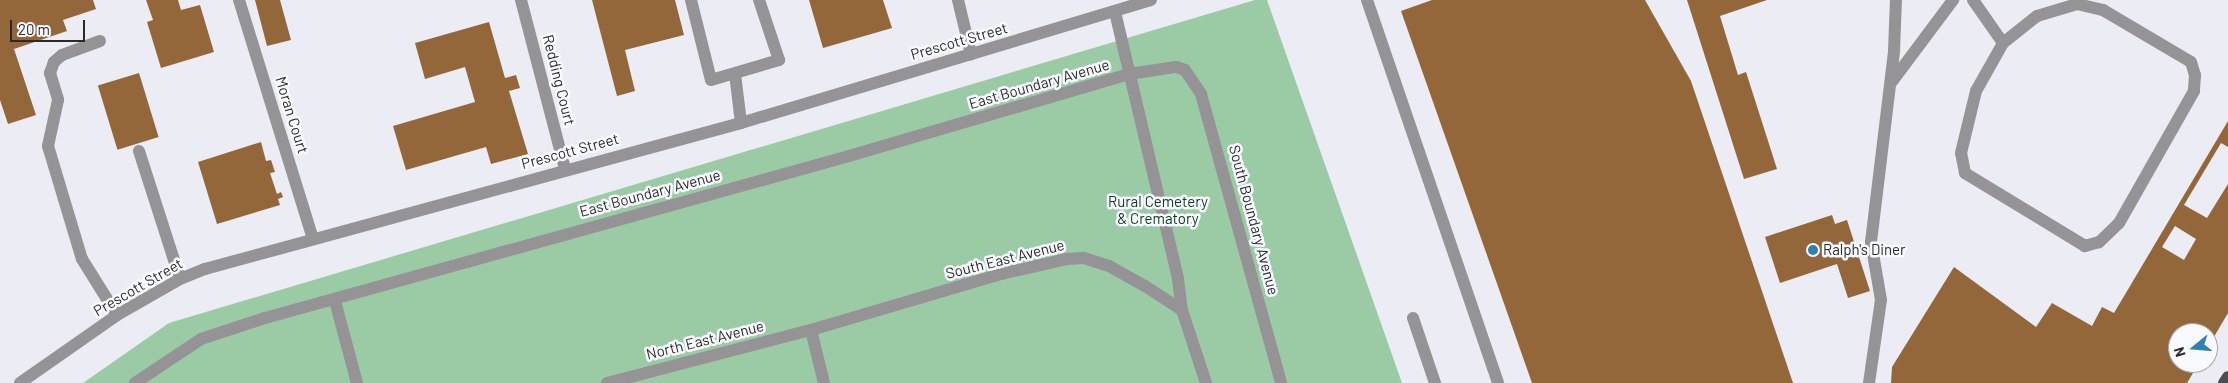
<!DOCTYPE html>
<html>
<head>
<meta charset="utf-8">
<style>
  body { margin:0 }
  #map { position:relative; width:2228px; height:383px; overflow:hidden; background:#ebecf4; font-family:Barlow,sans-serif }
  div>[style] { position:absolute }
  .green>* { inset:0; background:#9bcba5 }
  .building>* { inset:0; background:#94673b; transform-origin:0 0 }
  .minor>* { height:12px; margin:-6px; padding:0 6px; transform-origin:6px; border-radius:6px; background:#959396 }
  .major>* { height:12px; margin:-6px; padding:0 6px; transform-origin:6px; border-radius:6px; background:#4e4b51 }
  .dots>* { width:14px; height:14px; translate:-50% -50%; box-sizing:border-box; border:2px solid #f9faff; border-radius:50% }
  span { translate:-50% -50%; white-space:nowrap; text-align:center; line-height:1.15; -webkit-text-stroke:5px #f9faff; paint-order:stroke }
  .street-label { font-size:15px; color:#2a2a2d }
  .park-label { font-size:15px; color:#0e381c }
  .poi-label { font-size:15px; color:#2a2a2d }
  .left { translate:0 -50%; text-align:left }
  .north { position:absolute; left:2168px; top:323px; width:50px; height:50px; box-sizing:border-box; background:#f9faff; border:1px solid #a6a7ab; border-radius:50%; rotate:253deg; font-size:14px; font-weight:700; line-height:20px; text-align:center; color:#2a2a2d }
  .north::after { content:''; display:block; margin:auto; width:18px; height:22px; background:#2e81b1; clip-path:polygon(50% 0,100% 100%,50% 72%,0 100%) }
  .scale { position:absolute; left:10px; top:20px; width:75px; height:22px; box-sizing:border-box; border:2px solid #2a2a2d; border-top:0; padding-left:6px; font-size:15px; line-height:18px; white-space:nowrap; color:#2a2a2d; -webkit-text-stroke:4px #f9faff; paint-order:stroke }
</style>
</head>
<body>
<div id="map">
  <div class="green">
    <div style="clip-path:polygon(1255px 0,1267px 0,1402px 383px,83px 383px,169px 323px)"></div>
  </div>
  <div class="building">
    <div style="clip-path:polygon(0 0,93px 0,96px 9px,63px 20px,67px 31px,14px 49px,36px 115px,8px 124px,0 100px)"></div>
    <div style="clip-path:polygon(146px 0,178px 0,181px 10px,200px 5px,214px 52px,161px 68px,147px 22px,153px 20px)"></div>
    <div style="clip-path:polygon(255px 0,280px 0,291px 40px,267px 46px)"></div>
    <div style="clip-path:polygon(592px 0,675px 0,684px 35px,625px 50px,635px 91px,617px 96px)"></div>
    <div style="clip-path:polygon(809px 0,883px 0,892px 28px,823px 48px)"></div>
    <div style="clip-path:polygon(1432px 0,1645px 0,1691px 81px,1793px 383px,1532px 383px,1401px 11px)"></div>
    <div style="clip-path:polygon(1687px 0,1767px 0,1720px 16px,1738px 75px,1746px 72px,1777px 169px,1744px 179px)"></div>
    <div style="clip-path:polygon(489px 22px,505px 78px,516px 75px,520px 88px,509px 91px,528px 154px,491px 164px,486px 147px,406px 170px,393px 126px,475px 102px,465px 67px,425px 79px,415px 43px)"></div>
    <div style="left:139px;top:73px;width:67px;height:43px;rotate:73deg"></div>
    <div style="clip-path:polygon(evenodd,2228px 121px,2228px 147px,2221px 143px,2184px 205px,2207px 218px,2228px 184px,2228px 313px,2208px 347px,2208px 333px,2178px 333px,2178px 363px,2199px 363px,2187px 383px,1891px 383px,1892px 367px,1954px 267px,2036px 327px,2052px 303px,2092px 326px,2102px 307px,2114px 313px,2228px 121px,2175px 226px,2196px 239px,2184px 260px,2162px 247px,2175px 226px)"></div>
    <div style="clip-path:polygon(261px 142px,266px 161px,271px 160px,275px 172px,270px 173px,277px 194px,281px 192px,283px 197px,278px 199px,280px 205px,217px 224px,198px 162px)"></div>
    <div style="clip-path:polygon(1832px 215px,1835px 224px,1847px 220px,1870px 291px,1848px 298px,1837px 264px,1780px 283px,1765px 237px)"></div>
  </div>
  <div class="minor">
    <div style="left:239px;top:0;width:250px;rotate:72.8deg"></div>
    <div style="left:521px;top:0;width:175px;rotate:75.4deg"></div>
    <div style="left:691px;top:0;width:82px;rotate:76deg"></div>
    <div style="left:711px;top:80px;width:71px;rotate:-16.4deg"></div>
    <div style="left:779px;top:60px;width:63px;rotate:-108.4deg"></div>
    <div style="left:958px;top:0;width:56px;rotate:76.5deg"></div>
    <div style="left:1367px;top:0;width:405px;rotate:71.1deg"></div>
    <div style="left:1973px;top:0;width:52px;rotate:55.1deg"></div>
    <div style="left:2077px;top:4px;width:27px;rotate:13deg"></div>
    <div style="left:2103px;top:10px;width:102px;rotate:30.6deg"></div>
    <div style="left:2191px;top:62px;width:14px;rotate:73deg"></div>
    <div style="left:2195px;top:75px;width:16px;rotate:94deg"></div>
    <div style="left:2194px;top:91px;width:152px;rotate:119.6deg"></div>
    <div style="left:2119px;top:223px;width:28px;rotate:136deg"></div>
    <div style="left:2099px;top:242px;width:15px;rotate:164deg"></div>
    <div style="left:2085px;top:246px;width:140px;rotate:-148.7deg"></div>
    <div style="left:1965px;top:173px;width:20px;rotate:-101deg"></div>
    <div style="left:1961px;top:153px;width:64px;rotate:-76.4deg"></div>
    <div style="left:1976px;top:91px;width:55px;rotate:-60.6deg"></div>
    <div style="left:2003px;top:43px;width:43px;rotate:-38.5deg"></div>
    <div style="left:2037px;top:16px;width:42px;rotate:-16.7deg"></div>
    <div style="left:1115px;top:12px;width:274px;rotate:76.7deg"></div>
    <div style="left:1178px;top:279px;width:31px;rotate:83deg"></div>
    <div style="left:100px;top:41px;width:40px;rotate:159.8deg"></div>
    <div style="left:62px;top:55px;width:11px;rotate:139deg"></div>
    <div style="left:54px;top:62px;width:12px;rotate:110deg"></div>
    <div style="left:50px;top:73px;width:28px;rotate:73deg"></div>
    <div style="left:58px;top:100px;width:47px;rotate:102.3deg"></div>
    <div style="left:48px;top:146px;width:118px;rotate:73.3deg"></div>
    <div style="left:82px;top:259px;width:66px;rotate:58deg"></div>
    <div style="left:735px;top:74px;width:49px;rotate:83deg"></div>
    <div style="left:1891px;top:83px;width:104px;rotate:-53.2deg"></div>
    <div style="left:139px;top:151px;width:134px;rotate:72.2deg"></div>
    <div style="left:335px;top:301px;width:85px;rotate:75deg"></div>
    <div style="left:1413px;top:318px;width:69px;rotate:71.3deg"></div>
    <div style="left:811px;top:330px;width:55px;rotate:76.2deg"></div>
    <div style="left:20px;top:383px;width:118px;rotate:-35deg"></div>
    <div style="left:117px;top:315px;width:73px;rotate:-29.7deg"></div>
    <div style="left:180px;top:279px;width:27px;rotate:-22deg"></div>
    <div style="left:205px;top:269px;width:556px;rotate:-15.24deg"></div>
    <div style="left:741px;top:123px;width:428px;rotate:-16.7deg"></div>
    <div style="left:135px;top:383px;width:79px;rotate:-33.7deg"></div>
    <div style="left:201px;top:339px;width:67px;rotate:-18.2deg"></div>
    <div style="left:265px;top:318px;width:606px;rotate:-15.5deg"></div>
    <div style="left:849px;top:156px;width:292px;rotate:-16.3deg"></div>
    <div style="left:1129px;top:74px;width:48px;rotate:-8.5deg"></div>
    <div style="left:1176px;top:67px;width:9px;rotate:18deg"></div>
    <div style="left:1185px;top:70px;width:29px;rotate:56deg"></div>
    <div style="left:1201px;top:94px;width:300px;rotate:74.5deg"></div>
    <div style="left:607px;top:383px;width:211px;rotate:-14.6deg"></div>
    <div style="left:811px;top:330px;width:198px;rotate:-16.4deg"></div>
    <div style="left:1001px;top:274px;width:68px;rotate:-12.8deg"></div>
    <div style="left:1067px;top:259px;width:17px;rotate:-3deg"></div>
    <div style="left:1084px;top:258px;width:26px;rotate:18deg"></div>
    <div style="left:1109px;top:266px;width:41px;rotate:29.1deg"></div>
    <div style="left:1145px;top:286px;width:44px;rotate:33deg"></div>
    <div style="left:1182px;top:310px;width:77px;rotate:71.8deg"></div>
    <div style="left:1869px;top:383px;width:84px;rotate:-81.8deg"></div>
    <div style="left:1881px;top:300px;width:59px;rotate:-99.8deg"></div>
    <div style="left:1871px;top:242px;width:192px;rotate:-83.1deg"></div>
    <div style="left:1894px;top:51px;width:51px;rotate:-87.8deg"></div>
  </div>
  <div class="major">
    <div style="left:2224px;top:383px;width:7px;rotate:-56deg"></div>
  </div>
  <div class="dots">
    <div style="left:1813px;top:250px;background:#2e81b1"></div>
  </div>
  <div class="street-label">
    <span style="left:959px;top:41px;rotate:-16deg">Prescott Street</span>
    <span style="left:559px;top:80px;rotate:76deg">Redding Court</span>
    <span style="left:1039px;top:84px;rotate:-16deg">East Boundary Avenue</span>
    <span style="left:292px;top:115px;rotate:73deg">Moran Court</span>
    <span style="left:570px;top:151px;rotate:-15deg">Prescott Street</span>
    <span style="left:650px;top:193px;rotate:-15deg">East Boundary Avenue</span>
    <span style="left:1254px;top:220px;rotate:75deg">South Boundary Avenue</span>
    <span style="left:1005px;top:259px;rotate:-14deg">South East Avenue</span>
    <span style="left:138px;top:287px;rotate:-30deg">Prescott Street</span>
    <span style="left:705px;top:340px;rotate:-14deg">North East Avenue</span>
  </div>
  <div class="park-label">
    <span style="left:1158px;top:210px">Rural Cemetery<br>&amp; Crematory</span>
  </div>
  <div class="poi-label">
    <span class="left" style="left:1823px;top:250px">Ralph's Diner</span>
  </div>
  <div class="north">N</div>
  <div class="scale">20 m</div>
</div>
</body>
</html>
